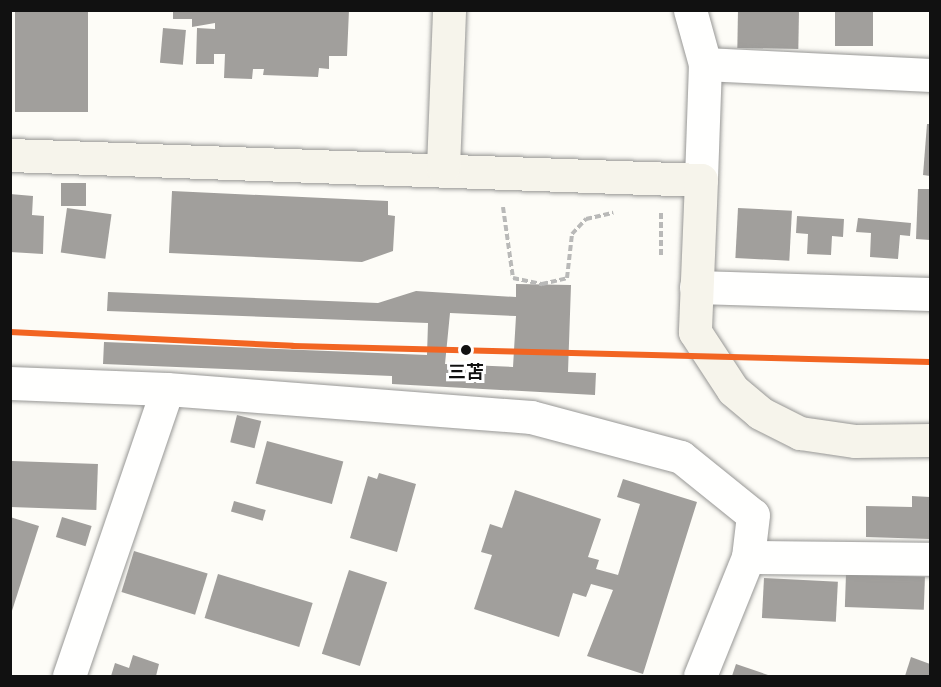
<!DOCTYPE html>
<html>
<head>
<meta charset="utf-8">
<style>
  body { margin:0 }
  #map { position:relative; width:941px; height:687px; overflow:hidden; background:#fdfcf7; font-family:"Source Serif 4","Noto Sans JP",serif }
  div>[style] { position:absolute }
  .building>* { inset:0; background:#a19f9c; transform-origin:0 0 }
  .path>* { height:4px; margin-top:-2px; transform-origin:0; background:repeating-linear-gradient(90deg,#b9b9b8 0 6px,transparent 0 9px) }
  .roads { filter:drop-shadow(0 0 2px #979795) drop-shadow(0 0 2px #979795) }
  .street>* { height:33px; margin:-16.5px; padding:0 16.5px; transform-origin:16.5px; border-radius:16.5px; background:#fffffe }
  .secondary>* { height:33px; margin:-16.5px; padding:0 16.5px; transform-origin:16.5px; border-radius:16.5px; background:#f6f4eb }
  .rail-1>* { height:6px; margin:-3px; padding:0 3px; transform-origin:3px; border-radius:3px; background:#f26522 }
  .dots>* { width:16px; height:16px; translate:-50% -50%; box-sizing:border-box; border:3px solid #fff; border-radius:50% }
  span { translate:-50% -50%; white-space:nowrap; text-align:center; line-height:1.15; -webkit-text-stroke:6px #fff; paint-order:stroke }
  .stop-label { font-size:18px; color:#111; font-weight:700 }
  .frame { position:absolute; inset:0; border:12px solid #111; pointer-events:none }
</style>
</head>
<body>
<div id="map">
  <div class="building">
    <div style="left:15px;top:10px;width:73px;height:102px"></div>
    <div style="clip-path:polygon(173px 10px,349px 10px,347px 56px,329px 56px,329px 69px,319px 68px,318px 77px,263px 75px,264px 69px,253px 69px,252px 79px,224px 78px,225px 54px,214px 54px,214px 64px,196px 64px,197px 28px,215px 29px,215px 23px,192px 27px,192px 19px,173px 19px)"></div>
    <div style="left:799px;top:10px;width:39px;height:61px;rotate:91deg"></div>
    <div style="left:835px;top:10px;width:38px;height:36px"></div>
    <div style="left:163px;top:28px;width:23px;height:35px;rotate:5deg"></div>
    <div style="clip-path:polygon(927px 124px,930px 124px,930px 176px,923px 175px)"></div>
    <div style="left:61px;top:183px;width:25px;height:23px"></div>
    <div style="clip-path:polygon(918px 189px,930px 189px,930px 240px,916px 239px)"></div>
    <div style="clip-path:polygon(172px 191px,388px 201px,388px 215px,395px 216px,393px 251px,362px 262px,169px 253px)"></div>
    <div style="clip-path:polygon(10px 194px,33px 196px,32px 215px,44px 216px,43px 254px,10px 252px)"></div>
    <div style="left:67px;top:208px;width:45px;height:45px;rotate:8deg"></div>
    <div style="left:738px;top:208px;width:54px;height:50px;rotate:3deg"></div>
    <div style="clip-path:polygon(797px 216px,844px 219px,843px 237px,832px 236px,831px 255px,807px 254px,808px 234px,796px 233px)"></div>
    <div style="clip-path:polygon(858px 218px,911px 223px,910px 236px,900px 235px,898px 259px,870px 257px,871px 233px,856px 232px)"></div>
    <div style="clip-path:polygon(evenodd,516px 284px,571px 285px,568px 372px,596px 373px,595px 395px,392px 384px,392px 376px,103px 364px,104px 342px,427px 355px,428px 323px,107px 311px,108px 292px,378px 303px,416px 291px,516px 297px,516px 284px,450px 313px,516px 316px,513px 367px,445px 364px,450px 313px)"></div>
    <div style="left:237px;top:415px;width:25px;height:28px;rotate:14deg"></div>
    <div style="left:267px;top:441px;width:79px;height:44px;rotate:15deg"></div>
    <div style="left:12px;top:461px;width:86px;height:46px;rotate:2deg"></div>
    <div style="clip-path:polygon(379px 473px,416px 484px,397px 552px,350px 538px,368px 476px,377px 479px)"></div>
    <div style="clip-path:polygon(623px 479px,697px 502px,643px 674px,587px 656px,613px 590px,591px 584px,586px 597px,573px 593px,559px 637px,474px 609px,492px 555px,481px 552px,490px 524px,502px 528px,515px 490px,601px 519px,588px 557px,599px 560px,596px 569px,618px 575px,640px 504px,617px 497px)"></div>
    <div style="clip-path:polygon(912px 496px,930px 497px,930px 539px,866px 537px,866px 506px,912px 507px)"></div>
    <div style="left:234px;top:501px;width:33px;height:11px;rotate:16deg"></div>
    <div style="clip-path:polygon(10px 517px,39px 526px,11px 614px,10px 614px)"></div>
    <div style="left:62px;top:517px;width:31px;height:21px;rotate:17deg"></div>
    <div style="left:134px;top:551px;width:77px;height:43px;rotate:17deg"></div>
    <div style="left:349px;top:570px;width:40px;height:88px;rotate:18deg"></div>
    <div style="left:218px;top:574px;width:99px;height:46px;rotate:17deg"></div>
    <div style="left:846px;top:574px;width:79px;height:33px;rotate:2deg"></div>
    <div style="left:764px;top:578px;width:74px;height:40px;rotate:3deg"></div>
    <div style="clip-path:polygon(133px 655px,159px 664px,156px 676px,111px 676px,115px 663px,129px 668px)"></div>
    <div style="clip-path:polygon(911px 657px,930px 664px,930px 676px,905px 676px)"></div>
    <div style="clip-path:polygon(736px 664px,771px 676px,732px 676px)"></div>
  </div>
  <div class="path">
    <div style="left:503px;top:207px;width:72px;rotate:82deg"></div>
    <div style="left:513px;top:278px;width:30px;rotate:12deg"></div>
    <div style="left:542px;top:284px;width:26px;rotate:-13deg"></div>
    <div style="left:567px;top:278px;width:44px;rotate:-83.5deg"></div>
    <div style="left:572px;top:234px;width:21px;rotate:-47deg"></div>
    <div style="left:586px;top:219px;width:28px;rotate:-13deg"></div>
    <div style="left:661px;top:255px;width:44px;rotate:-90deg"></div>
  </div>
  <div class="roads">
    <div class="street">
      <div style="left:690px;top:10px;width:56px;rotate:74.5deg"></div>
      <div style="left:705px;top:64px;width:116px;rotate:92deg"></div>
      <div style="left:705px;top:64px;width:225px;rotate:2.8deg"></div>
      <div style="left:696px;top:287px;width:234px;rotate:1.7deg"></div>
      <div style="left:10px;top:383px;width:157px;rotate:2.2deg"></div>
      <div style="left:167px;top:389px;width:365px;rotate:4.4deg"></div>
      <div style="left:531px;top:417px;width:155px;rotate:14.9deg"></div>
      <div style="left:681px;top:457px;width:92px;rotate:38.9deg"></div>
      <div style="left:753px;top:515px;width:42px;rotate:96.8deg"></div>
      <div style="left:748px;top:557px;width:128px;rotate:112deg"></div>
      <div style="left:748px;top:557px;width:182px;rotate:0.6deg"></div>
      <div style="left:69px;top:676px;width:303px;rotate:-71.1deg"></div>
    </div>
    <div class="secondary">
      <div style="left:10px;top:155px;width:691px;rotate:2.07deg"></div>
      <div style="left:701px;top:180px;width:152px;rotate:92.3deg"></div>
      <div style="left:695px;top:332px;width:69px;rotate:56.8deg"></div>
      <div style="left:733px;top:390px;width:35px;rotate:40deg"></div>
      <div style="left:760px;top:413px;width:45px;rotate:26.6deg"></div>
      <div style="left:800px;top:433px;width:56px;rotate:8.3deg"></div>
      <div style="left:855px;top:441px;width:75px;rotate:-0.8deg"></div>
      <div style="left:443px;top:168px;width:158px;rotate:-87.8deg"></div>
    </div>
  </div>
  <div class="rail-1">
    <div style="left:10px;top:332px;width:283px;rotate:2.8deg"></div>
    <div style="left:293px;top:346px;width:637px;rotate:1.44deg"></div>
  </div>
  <div class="dots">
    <div style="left:466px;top:350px;background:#111"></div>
  </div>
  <div class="stop-label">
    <span style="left:466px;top:372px">三苫</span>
  </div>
  <div class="frame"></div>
</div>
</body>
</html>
